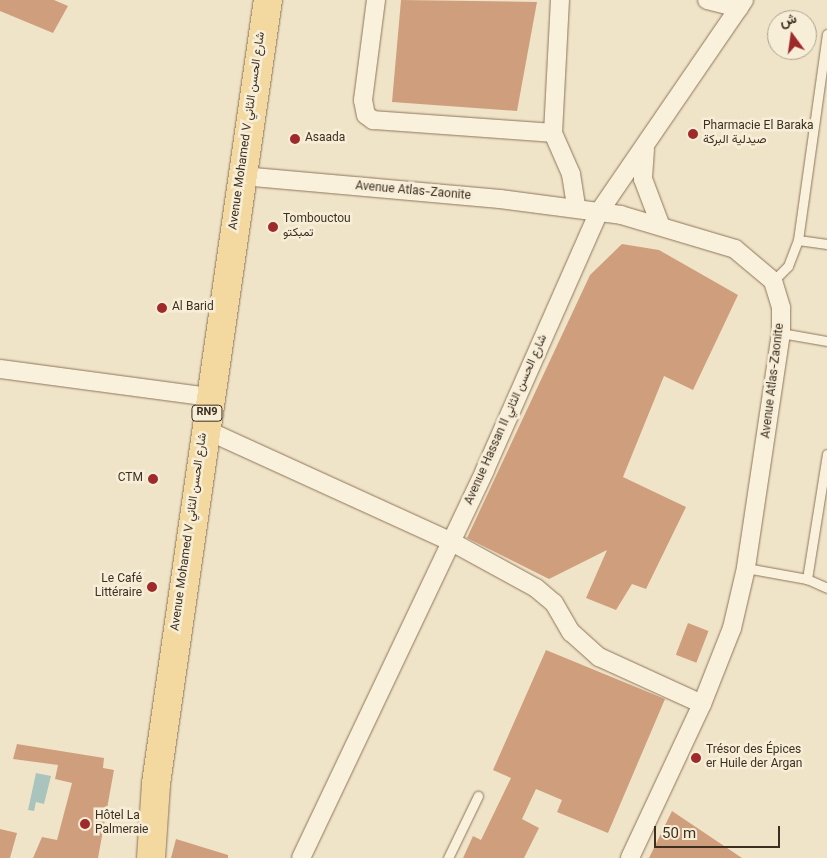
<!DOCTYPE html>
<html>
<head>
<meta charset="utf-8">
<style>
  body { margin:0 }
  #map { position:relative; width:827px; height:858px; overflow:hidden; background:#f0e4c8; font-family:Georgia,Vazirmatn,serif }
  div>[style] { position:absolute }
  .water>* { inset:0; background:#a9c4bc }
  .building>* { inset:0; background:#cf9f7d; transform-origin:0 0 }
  .roads { filter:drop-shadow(0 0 1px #8d765c) drop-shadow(0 0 1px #8d765c) }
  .service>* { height:9px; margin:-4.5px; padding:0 4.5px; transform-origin:4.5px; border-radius:4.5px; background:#faf1dc }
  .minor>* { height:18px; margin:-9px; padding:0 9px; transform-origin:9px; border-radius:9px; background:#faf1dc }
  .primary>* { height:28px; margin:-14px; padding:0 14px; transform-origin:14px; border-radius:14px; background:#f3d9a0 }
  .dots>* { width:14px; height:14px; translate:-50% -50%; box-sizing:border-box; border:2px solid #f7eed8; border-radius:50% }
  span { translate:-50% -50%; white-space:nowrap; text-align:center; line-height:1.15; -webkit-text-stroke:5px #f7eed8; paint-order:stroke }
  .shield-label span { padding:1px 4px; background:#f7eed8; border:1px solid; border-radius:4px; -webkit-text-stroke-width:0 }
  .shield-label { font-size:11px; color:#3d2e20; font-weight:700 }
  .poi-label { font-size:12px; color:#3d2e20 }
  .left { translate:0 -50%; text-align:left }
  .right { translate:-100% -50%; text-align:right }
  .street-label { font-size:12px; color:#3d2e20 }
  .north { position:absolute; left:767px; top:10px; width:50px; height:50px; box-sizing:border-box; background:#f7eed8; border:1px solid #ada18e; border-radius:50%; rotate:346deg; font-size:14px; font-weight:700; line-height:20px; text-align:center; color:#3d2e20 }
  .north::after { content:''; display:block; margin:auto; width:18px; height:22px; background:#9e2a2b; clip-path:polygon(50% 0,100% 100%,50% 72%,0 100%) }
  .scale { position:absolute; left:654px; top:826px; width:126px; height:22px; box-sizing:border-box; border:2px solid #3d2e20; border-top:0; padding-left:6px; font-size:15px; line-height:18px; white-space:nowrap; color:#3d2e20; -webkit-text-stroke:4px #f7eed8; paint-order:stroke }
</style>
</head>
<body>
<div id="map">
  <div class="water">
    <div style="clip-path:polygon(36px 773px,51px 776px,44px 804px,36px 802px,34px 811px,28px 810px)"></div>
  </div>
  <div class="building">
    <div style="clip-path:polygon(0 0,54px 0,68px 6px,53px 33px,0 11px)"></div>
    <div style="clip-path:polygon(401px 0,537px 2px,517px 111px,392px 102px)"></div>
    <div style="clip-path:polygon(622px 244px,659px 250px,738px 295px,693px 390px,664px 376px,623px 477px,686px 507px,646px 589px,632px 584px,616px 610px,586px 598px,607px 550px,549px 579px,467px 538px,590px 275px)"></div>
    <div style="left:688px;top:623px;width:22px;height:34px;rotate:21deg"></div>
    <div style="clip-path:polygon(546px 650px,665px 699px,608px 833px,557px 812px,562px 800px,536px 789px,522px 819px,539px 828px,524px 858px,463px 858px,473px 836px,481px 840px,511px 778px,493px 770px)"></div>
    <div style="clip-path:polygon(17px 744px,104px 758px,103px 768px,114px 770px,98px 858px,33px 858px,42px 837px,57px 840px,72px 783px,55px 779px,58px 765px,13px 759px)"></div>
    <div style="clip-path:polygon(672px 811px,742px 858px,649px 858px)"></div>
    <div style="clip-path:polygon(0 829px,17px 833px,10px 858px,0 858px)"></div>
    <div style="clip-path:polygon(176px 839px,228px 855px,228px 858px,171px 858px)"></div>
  </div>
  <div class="roads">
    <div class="service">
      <div style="left:798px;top:240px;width:29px;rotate:8deg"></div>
      <div style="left:773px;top:281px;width:21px;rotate:-45deg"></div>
      <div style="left:788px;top:266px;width:28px;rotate:-69deg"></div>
      <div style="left:798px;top:240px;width:208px;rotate:-82deg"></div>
      <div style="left:781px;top:333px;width:47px;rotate:9.9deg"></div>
      <div style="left:827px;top:454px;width:127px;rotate:99.1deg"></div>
      <div style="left:807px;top:579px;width:22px;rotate:24deg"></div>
      <div style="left:746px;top:568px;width:62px;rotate:10.2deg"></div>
      <div style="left:448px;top:858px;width:69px;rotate:-64.2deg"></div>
    </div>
    <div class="minor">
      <div style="left:376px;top:0;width:101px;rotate:97.4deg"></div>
      <div style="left:363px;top:100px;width:15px;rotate:79deg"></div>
      <div style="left:366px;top:115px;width:9px;rotate:36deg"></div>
      <div style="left:373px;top:120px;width:180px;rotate:4.1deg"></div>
      <div style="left:553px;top:133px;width:133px;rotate:-87deg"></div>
      <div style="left:707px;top:0;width:33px;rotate:14deg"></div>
      <div style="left:553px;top:133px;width:45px;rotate:66.3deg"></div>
      <div style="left:571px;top:174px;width:33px;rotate:81deg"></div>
      <div style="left:645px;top:149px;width:30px;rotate:94deg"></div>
      <div style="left:643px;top:179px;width:48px;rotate:69.3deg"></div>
      <div style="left:242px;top:176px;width:259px;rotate:5.1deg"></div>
      <div style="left:500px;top:199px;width:122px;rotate:7.5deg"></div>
      <div style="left:621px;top:215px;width:119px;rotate:16.6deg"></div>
      <div style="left:735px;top:249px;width:50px;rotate:40.1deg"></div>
      <div style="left:773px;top:281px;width:28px;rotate:73deg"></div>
      <div style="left:781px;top:308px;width:25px;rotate:90deg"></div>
      <div style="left:781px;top:333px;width:238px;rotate:98.5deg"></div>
      <div style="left:746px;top:568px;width:62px;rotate:103.1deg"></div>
      <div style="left:732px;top:628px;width:82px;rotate:111.5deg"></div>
      <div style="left:702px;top:704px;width:170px;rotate:115.1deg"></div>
      <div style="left:0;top:369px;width:211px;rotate:7.6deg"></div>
      <div style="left:204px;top:429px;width:273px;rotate:24.5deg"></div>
      <div style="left:452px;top:542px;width:96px;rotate:28.7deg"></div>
      <div style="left:536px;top:588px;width:23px;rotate:40deg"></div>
      <div style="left:554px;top:603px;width:34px;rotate:60deg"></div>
      <div style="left:571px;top:632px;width:38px;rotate:42deg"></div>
      <div style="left:599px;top:657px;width:113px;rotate:24.5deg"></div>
      <div style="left:301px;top:858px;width:429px;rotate:-64.6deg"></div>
      <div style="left:485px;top:470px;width:282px;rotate:-66.2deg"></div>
      <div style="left:599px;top:212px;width:257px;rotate:-55.6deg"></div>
    </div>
    <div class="primary">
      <div style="left:151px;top:858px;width:74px;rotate:-86.1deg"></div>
      <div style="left:156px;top:784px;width:792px;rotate:-81.87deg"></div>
    </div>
  </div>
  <div class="dots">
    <div style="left:693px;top:134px;background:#9e2a2b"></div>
    <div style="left:295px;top:139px;background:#9e2a2b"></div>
    <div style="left:273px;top:227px;background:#9e2a2b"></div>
    <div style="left:162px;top:308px;background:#9e2a2b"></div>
    <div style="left:153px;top:479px;background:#9e2a2b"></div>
    <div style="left:152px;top:587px;background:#9e2a2b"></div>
    <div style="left:696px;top:758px;background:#9e2a2b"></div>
    <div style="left:85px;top:824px;background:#9e2a2b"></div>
  </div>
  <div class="shield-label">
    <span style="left:207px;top:413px">RN9</span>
  </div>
  <div class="poi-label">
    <span class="left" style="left:703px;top:134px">Pharmacie El Baraka<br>صيدلية البركة</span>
    <span class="left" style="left:305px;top:139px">Asaada</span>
    <span class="left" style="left:283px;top:227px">Tombouctou<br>تمبكتو</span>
    <span class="left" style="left:172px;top:308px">Al Barid</span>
    <span class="right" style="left:143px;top:479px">CTM</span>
    <span class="right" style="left:142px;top:587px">Le Café<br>Littéraire</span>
    <span class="left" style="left:706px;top:758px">Trésor des Épices<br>er Huile der Argan</span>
    <span class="left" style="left:95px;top:824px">Hôtel La<br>Palmeraie</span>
  </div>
  <div class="street-label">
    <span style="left:248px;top:131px;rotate:-82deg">Avenue Mohamed V شارع الحسن الثاني</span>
    <span style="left:413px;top:192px;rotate:5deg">Avenue Atlas-Zaonite</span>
    <span style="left:774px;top:381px;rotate:-83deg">Avenue Atlas-Zaonite</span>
    <span style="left:507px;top:420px;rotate:-66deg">Avenue Hassan II شارع الحسن الثاني</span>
    <span style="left:190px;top:532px;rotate:-82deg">Avenue Mohamed V شارع الحسن الثاني</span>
  </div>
  <div class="north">ش</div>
  <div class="scale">50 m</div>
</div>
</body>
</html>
